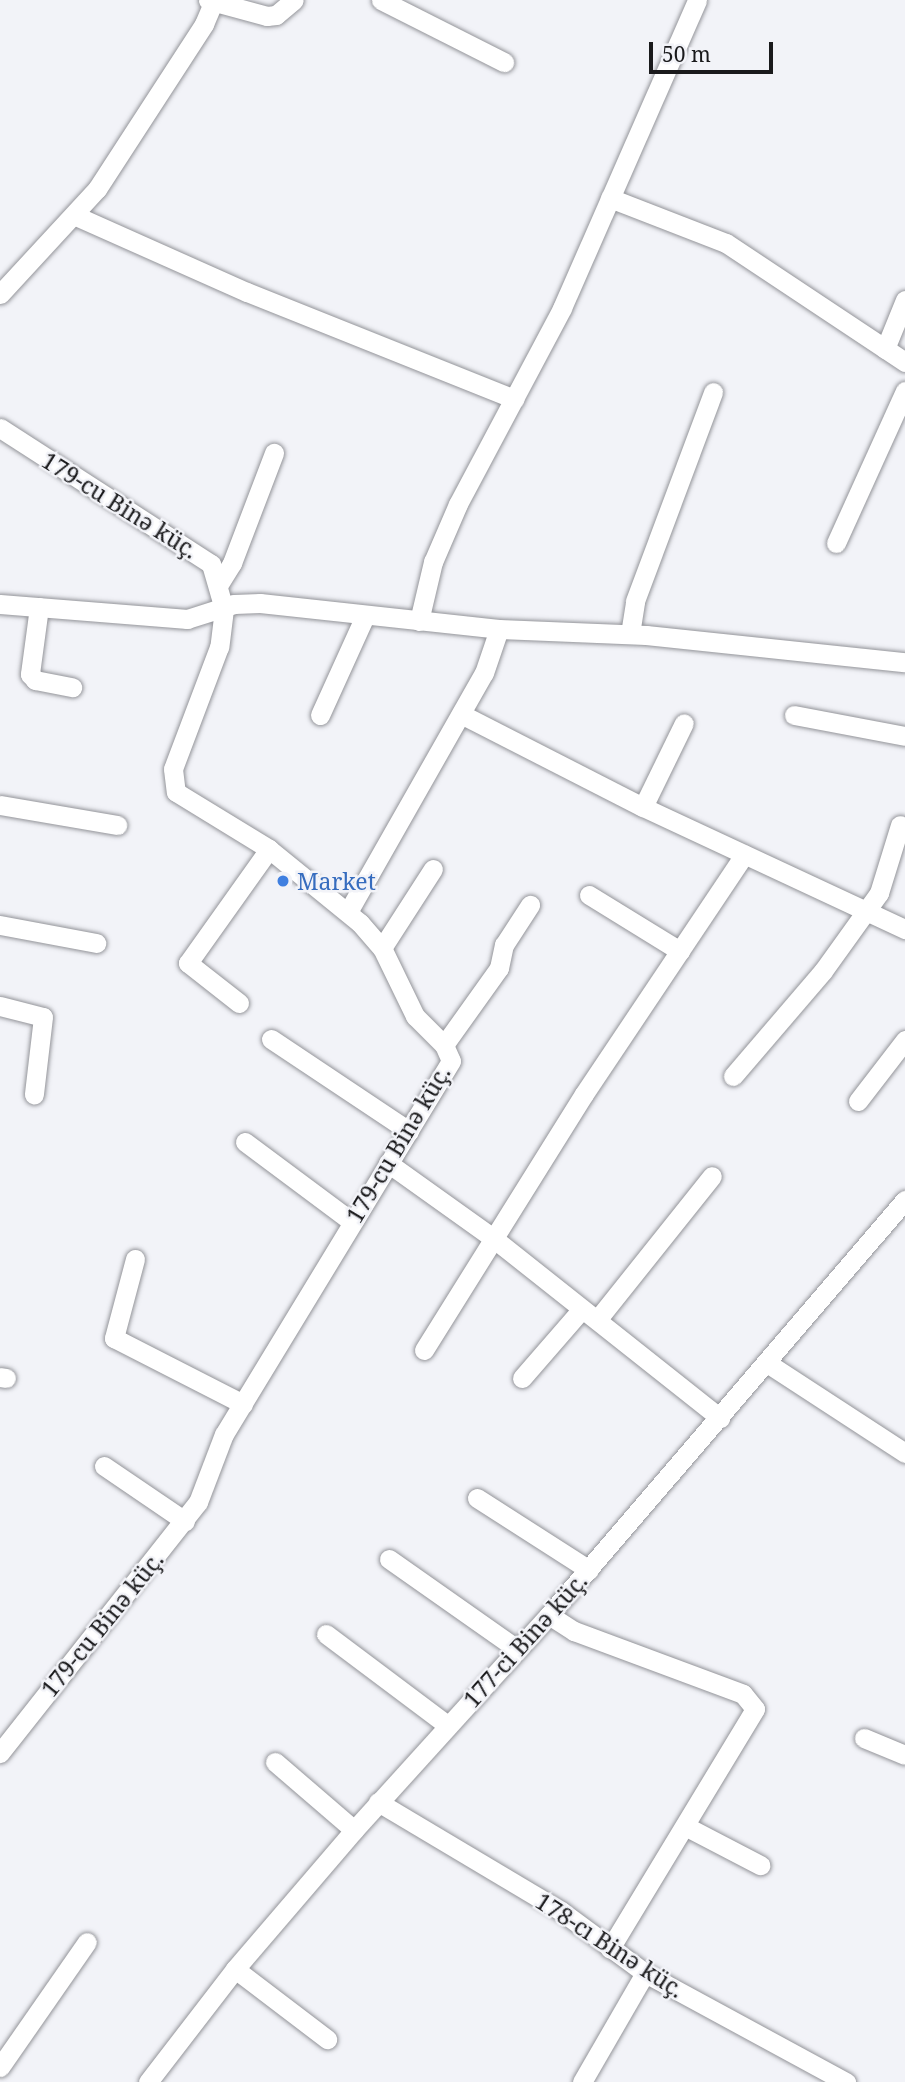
<!DOCTYPE html>
<html>
<head>
<meta charset="utf-8">
<style>
  body { margin:0 }
  #map { position:relative; width:905px; height:2082px; overflow:hidden; background:#f2f3f8; font-family:"Noto Serif",serif }
  div>[style] { position:absolute }
  .roads { filter:drop-shadow(0 0 2px #939499) drop-shadow(0 0 2px #939499) }
  .street>* { height:19px; margin:-9.5px; padding:0 9.5px; transform-origin:9.5px; border-radius:9.5px; background:#fff }
  .dots>* { width:19px; height:19px; translate:-50% -50%; box-sizing:border-box; border:4px solid #f2f3f8; border-radius:50% }
  span { translate:-50% -50%; white-space:nowrap; text-align:center; line-height:1.15; -webkit-text-stroke:5px #f2f3f8; paint-order:stroke }
  .street-label { font-size:23px; color:#1a1a1c }
  .shop-label { font-size:23px; color:#366cbe }
  .left { translate:0 -50%; text-align:left }
  .scale { position:absolute; left:649px; top:42px; width:124px; height:32px; box-sizing:border-box; border:4px solid #1a1a1c; border-top:0; padding-left:9px; font-size:21px; line-height:24px; white-space:nowrap; color:#1a1a1c; -webkit-text-stroke:5px #f2f3f8; paint-order:stroke }
</style>
</head>
<body>
<div id="map">
  <div class="roads">
    <div class="street">
      <div style="left:208px;top:0;width:61px;rotate:15.2deg"></div>
      <div style="left:267px;top:16px;width:9px;rotate:-6deg"></div>
      <div style="left:276px;top:15px;width:23px;rotate:-40deg"></div>
      <div style="left:381px;top:0;width:138px;rotate:26.8deg"></div>
      <div style="left:610px;top:198px;width:124px;rotate:21.2deg"></div>
      <div style="left:726px;top:243px;width:215px;rotate:33.6deg"></div>
      <div style="left:76px;top:216px;width:187px;rotate:24deg"></div>
      <div style="left:247px;top:292px;width:288px;rotate:21.8deg"></div>
      <div style="left:0;top:294px;width:143px;rotate:-47.3deg"></div>
      <div style="left:97px;top:189px;width:197px;rotate:-57deg"></div>
      <div style="left:204px;top:24px;width:25px;rotate:-67deg"></div>
      <div style="left:885px;top:349px;width:53px;rotate:-67.8deg"></div>
      <div style="left:0;top:428px;width:251px;rotate:32.8deg"></div>
      <div style="left:211px;top:564px;width:47px;rotate:73.9deg"></div>
      <div style="left:224px;top:609px;width:38px;rotate:97deg"></div>
      <div style="left:219px;top:647px;width:130px;rotate:110.7deg"></div>
      <div style="left:173px;top:769px;width:23px;rotate:83deg"></div>
      <div style="left:176px;top:792px;width:109px;rotate:31.5deg"></div>
      <div style="left:269px;top:849px;width:117px;rotate:39.1deg"></div>
      <div style="left:360px;top:923px;width:33px;rotate:49deg"></div>
      <div style="left:382px;top:948px;width:76px;rotate:64.1deg"></div>
      <div style="left:415px;top:1016px;width:41px;rotate:45deg"></div>
      <div style="left:444px;top:1045px;width:17px;rotate:66deg"></div>
      <div style="left:451px;top:1061px;width:437px;rotate:121.3deg"></div>
      <div style="left:224px;top:1434px;width:73px;rotate:110.9deg"></div>
      <div style="left:198px;top:1502px;width:320px;rotate:128.3deg"></div>
      <div style="left:836px;top:543px;width:167px;rotate:-65.6deg"></div>
      <div style="left:219px;top:584px;width:25px;rotate:-58deg"></div>
      <div style="left:232px;top:563px;width:118px;rotate:-69.1deg"></div>
      <div style="left:0;top:604px;width:188px;rotate:4.6deg"></div>
      <div style="left:187px;top:619px;width:49px;rotate:-17.7deg"></div>
      <div style="left:234px;top:604px;width:26px;rotate:-2deg"></div>
      <div style="left:260px;top:603px;width:240px;rotate:6.2deg"></div>
      <div style="left:499px;top:629px;width:147px;rotate:2.3deg"></div>
      <div style="left:646px;top:635px;width:260px;rotate:6deg"></div>
      <div style="left:39px;top:607px;width:68px;rotate:97.7deg"></div>
      <div style="left:30px;top:674px;width:8px;rotate:50deg"></div>
      <div style="left:35px;top:680px;width:38px;rotate:11deg"></div>
      <div style="left:419px;top:621px;width:61px;rotate:-76.7deg"></div>
      <div style="left:433px;top:562px;width:63px;rotate:-66.7deg"></div>
      <div style="left:458px;top:504px;width:222px;rotate:-62deg"></div>
      <div style="left:562px;top:308px;width:336px;rotate:-66.3deg"></div>
      <div style="left:630px;top:634px;width:33px;rotate:-81deg"></div>
      <div style="left:635px;top:601px;width:223px;rotate:-69.5deg"></div>
      <div style="left:461px;top:714px;width:204px;rotate:27.1deg"></div>
      <div style="left:643px;top:807px;width:289px;rotate:25deg"></div>
      <div style="left:320px;top:715px;width:109px;rotate:-65.6deg"></div>
      <div style="left:794px;top:715px;width:113px;rotate:10.7deg"></div>
      <div style="left:0;top:805px;width:119px;rotate:9.7deg"></div>
      <div style="left:643px;top:807px;width:93px;rotate:-64deg"></div>
      <div style="left:589px;top:895px;width:107px;rotate:31.6deg"></div>
      <div style="left:348px;top:912px;width:275px;rotate:-60.4deg"></div>
      <div style="left:484px;top:673px;width:46px;rotate:-71.2deg"></div>
      <div style="left:0;top:925px;width:98px;rotate:10.6deg"></div>
      <div style="left:382px;top:948px;width:94px;rotate:-57.2deg"></div>
      <div style="left:239px;top:1003px;width:65px;rotate:-141.9deg"></div>
      <div style="left:188px;top:963px;width:140px;rotate:-54.6deg"></div>
      <div style="left:0;top:1006px;width:44px;rotate:14.3deg"></div>
      <div style="left:43px;top:1017px;width:78px;rotate:96.7deg"></div>
      <div style="left:271px;top:1039px;width:166px;rotate:33.7deg"></div>
      <div style="left:444px;top:1045px;width:95px;rotate:-54.5deg"></div>
      <div style="left:499px;top:968px;width:24px;rotate:-78deg"></div>
      <div style="left:504px;top:945px;width:48px;rotate:-57deg"></div>
      <div style="left:733px;top:1076px;width:138px;rotate:-49.4deg"></div>
      <div style="left:823px;top:971px;width:96px;rotate:-54.3deg"></div>
      <div style="left:879px;top:893px;width:71px;rotate:-72.8deg"></div>
      <div style="left:858px;top:1101px;width:77px;rotate:-52.4deg"></div>
      <div style="left:245px;top:1142px;width:132px;rotate:36.7deg"></div>
      <div style="left:388px;top:1163px;width:129px;rotate:35.5deg"></div>
      <div style="left:493px;top:1238px;width:290px;rotate:38.4deg"></div>
      <div style="left:135px;top:1259px;width:82px;rotate:104.9deg"></div>
      <div style="left:114px;top:1338px;width:145px;rotate:27.1deg"></div>
      <div style="left:597px;top:1320px;width:184px;rotate:-51.4deg"></div>
      <div style="left:424px;top:1350px;width:302px;rotate:-58deg"></div>
      <div style="left:584px;top:1094px;width:288px;rotate:-56.2deg"></div>
      <div style="left:767px;top:1363px;width:165px;rotate:33.1deg"></div>
      <div style="left:0;top:1377px;width:6px;rotate:9deg"></div>
      <div style="left:522px;top:1378px;width:91px;rotate:-49deg"></div>
      <div style="left:104px;top:1466px;width:98px;rotate:34.2deg"></div>
      <div style="left:477px;top:1498px;width:133px;rotate:32.7deg"></div>
      <div style="left:389px;top:1559px;width:156px;rotate:35.1deg"></div>
      <div style="left:549px;top:1615px;width:30px;rotate:33deg"></div>
      <div style="left:574px;top:1631px;width:180px;rotate:20.4deg"></div>
      <div style="left:743px;top:1694px;width:19px;rotate:51deg"></div>
      <div style="left:755px;top:1709px;width:280px;rotate:121.2deg"></div>
      <div style="left:326px;top:1634px;width:151px;rotate:36.9deg"></div>
      <div style="left:864px;top:1738px;width:44px;rotate:22.5deg"></div>
      <div style="left:275px;top:1762px;width:104px;rotate:40.7deg"></div>
      <div style="left:378px;top:1802px;width:213px;rotate:30.8deg"></div>
      <div style="left:561px;top:1911px;width:104px;rotate:36.4deg"></div>
      <div style="left:645px;top:1973px;width:229px;rotate:28.5deg"></div>
      <div style="left:685px;top:1826px;width:85px;rotate:27.5deg"></div>
      <div style="left:235px;top:1969px;width:116px;rotate:37.3deg"></div>
      <div style="left:0;top:2067px;width:152px;rotate:-55.2deg"></div>
      <div style="left:148px;top:2082px;width:143px;rotate:-52.4deg"></div>
      <div style="left:235px;top:1969px;width:183px;rotate:-49.4deg"></div>
      <div style="left:354px;top:1830px;width:290px;rotate:-47.8deg"></div>
      <div style="left:549px;top:1615px;width:547px;rotate:-49.38deg"></div>
      <div style="left:582px;top:2082px;width:126px;rotate:-60deg"></div>
    </div>
  </div>
  <div class="dots">
    <div style="left:283px;top:881px;background:#3f7fe0"></div>
  </div>
  <div class="street-label">
    <span style="left:120px;top:505px;rotate:32deg">179-cu Binə küç.</span>
    <span style="left:398px;top:1144px;rotate:-59deg">179-cu Binə küç.</span>
    <span style="left:102px;top:1624px;rotate:-51deg">179-cu Binə küç.</span>
    <span style="left:525px;top:1640px;rotate:-48deg">177-ci Binə küç.</span>
    <span style="left:610px;top:1945px;rotate:33deg">178-cı Binə küç.</span>
  </div>
  <div class="shop-label">
    <span class="left" style="left:297px;top:881px">Market</span>
  </div>
  <div class="scale">50 m</div>
</div>
</body>
</html>
